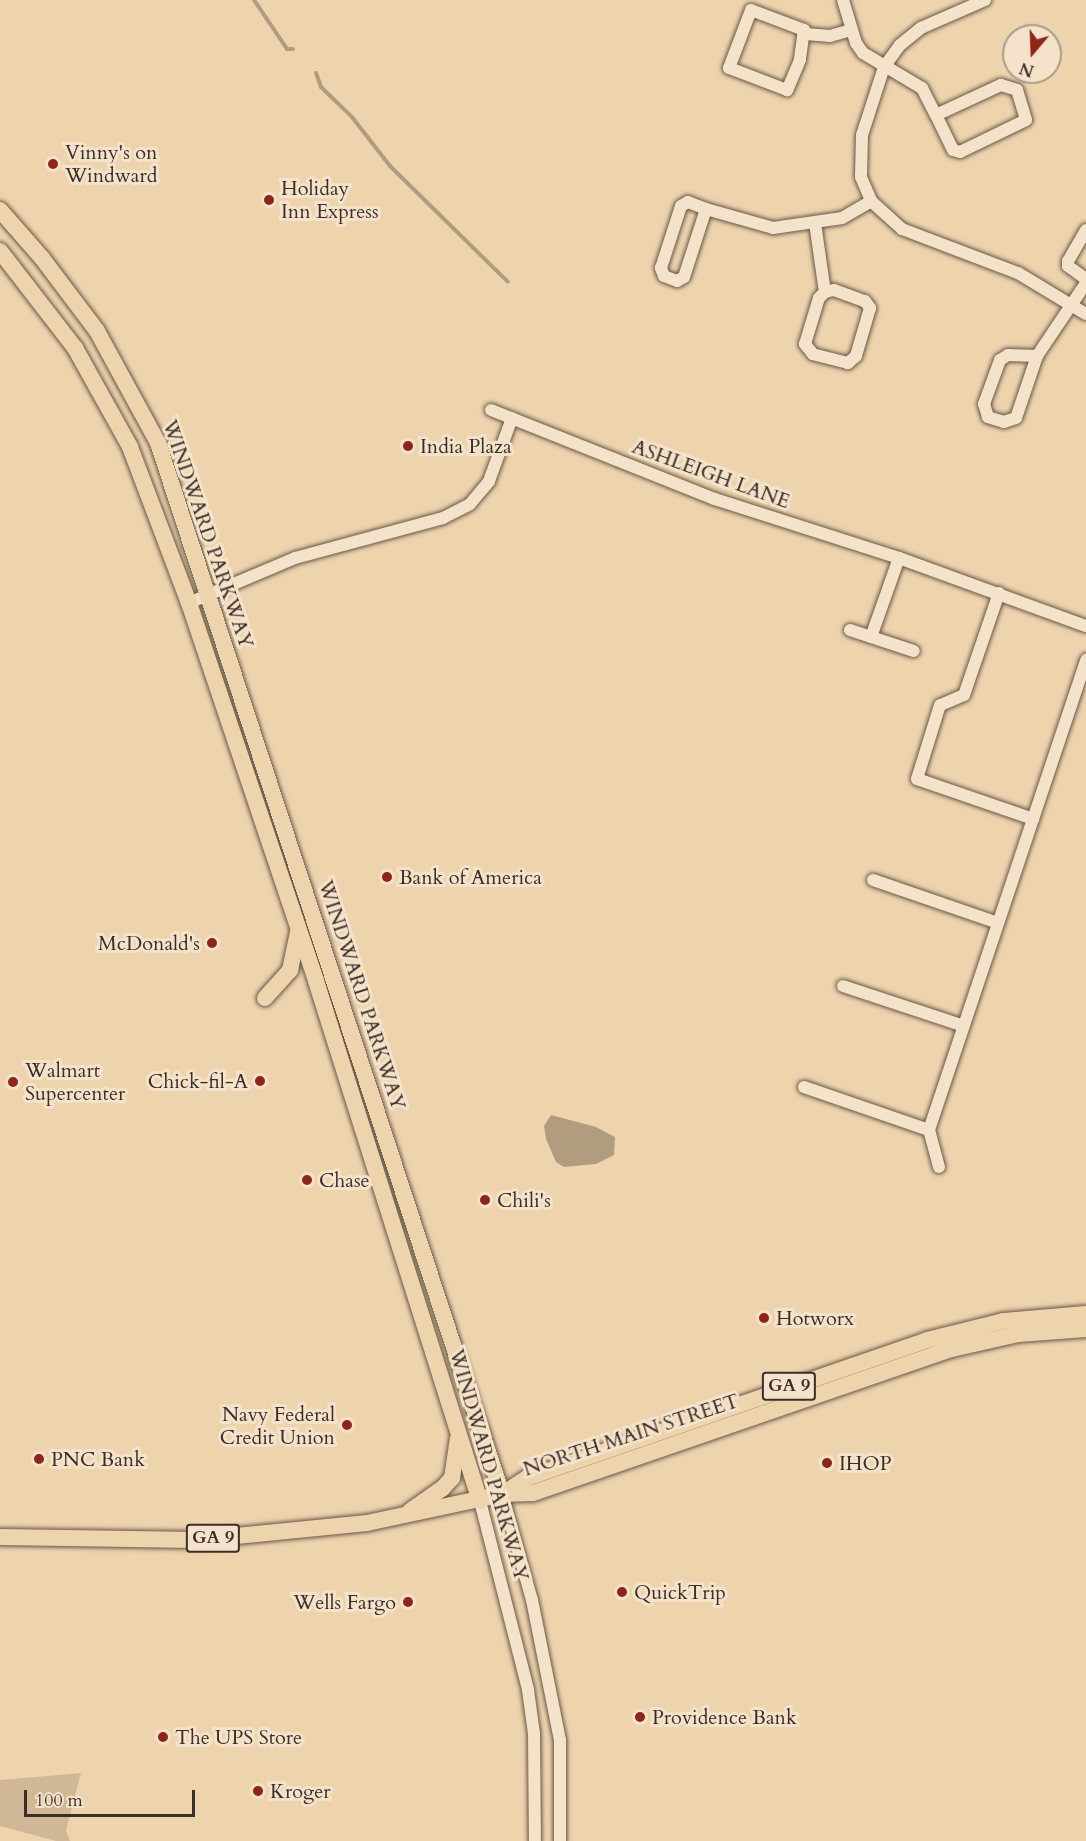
<!DOCTYPE html>
<html>
<head>
<meta charset="utf-8">
<style>
  body { margin:0 }
  #map { position:relative; width:1086px; height:1841px; overflow:hidden; background:#eed4ad; font-family:Cardo,serif }
  div>[style] { position:absolute }
  .green>* { inset:0; background:#d0b896 }
  .water>* { inset:0; background:#b19c80 }
  .stream>* { height:4px; margin:-2px; padding:0 2px; transform-origin:2px; border-radius:2px; background:#b19c80 }
  .roads { filter:drop-shadow(0 0 2px #685849) drop-shadow(0 0 2px #685849) }
  .minor>* { height:12px; margin:-6px; padding:0 6px; transform-origin:6px; border-radius:6px; background:#f4e3ca }
  .major>* { height:16px; margin:-8px; padding:0 8px; transform-origin:8px; border-radius:8px; background:#eed4ad }
  .dots>* { width:16px; height:16px; translate:-50% -50%; box-sizing:border-box; border:3px solid #f4e3ca; border-radius:50% }
  span { translate:-50% -50%; white-space:nowrap; text-align:center; line-height:1.15; -webkit-text-stroke:6px #f4e3ca; paint-order:stroke }
  .shield-label span { padding:2px 4px; background:#f4e3ca; border:2px solid; border-radius:4px; -webkit-text-stroke-width:0 }
  .shield-label { font-size:18px; color:#3b2e28; font-weight:700 }
  .poi-label { font-size:20px; color:#3b2e28 }
  .left { translate:0 -50%; text-align:left }
  .right { translate:-100% -50%; text-align:right }
  .street-label { font-size:20px; color:#3b2e28 }
  .north { position:absolute; left:1002px; top:24px; width:60px; height:60px; box-sizing:border-box; background:#f4e3ca; border:2px solid #aa9b89; border-radius:50%; rotate:199deg; font-size:16px; font-weight:700; line-height:24px; text-align:center; color:#3b2e28 }
  .north::after { content:''; display:block; margin:auto; width:21px; height:27px; background:#8f2418; clip-path:polygon(50% 0,100% 100%,50% 72%,0 100%) }
  .scale { position:absolute; left:24px; top:1790px; width:171px; height:27px; box-sizing:border-box; border:3px solid #3b2e28; border-top:0; padding-left:8px; font-size:18px; line-height:21px; white-space:nowrap; color:#3b2e28; -webkit-text-stroke:4px #f4e3ca; paint-order:stroke }
</style>
</head>
<body>
<div id="map">
  <div class="green">
    <div style="clip-path:polygon(377px 1141px,389px 1162px,413px 1244px,402px 1225px)"></div>
    <div style="clip-path:polygon(81px 1773px,66px 1830px,70px 1841px,56px 1841px,0 1826px,0 1780px)"></div>
  </div>
  <div class="water">
    <div style="clip-path:polygon(551px 1115px,596px 1127px,615px 1137px,614px 1155px,596px 1164px,564px 1167px,556px 1162px,546px 1139px,544px 1126px)"></div>
  </div>
  <div class="stream">
    <div style="left:254px;top:0;width:59px;rotate:56deg"></div>
    <div style="left:287px;top:49px;width:6px"></div>
    <div style="left:316px;top:73px;width:15px;rotate:70deg"></div>
    <div style="left:321px;top:87px;width:43px;rotate:44.1deg"></div>
    <div style="left:352px;top:117px;width:62px;rotate:52.2deg"></div>
    <div style="left:390px;top:166px;width:165px;rotate:44.5deg"></div>
  </div>
  <div class="roads">
    <div class="minor">
      <div style="left:843px;top:0;width:45px;rotate:73.2deg"></div>
      <div style="left:856px;top:43px;width:12px;rotate:55deg"></div>
      <div style="left:863px;top:53px;width:69px;rotate:30.7deg"></div>
      <div style="left:922px;top:88px;width:30px;rotate:63deg"></div>
      <div style="left:985px;top:0;width:70px;rotate:156.4deg"></div>
      <div style="left:921px;top:28px;width:27px;rotate:141deg"></div>
      <div style="left:900px;top:45px;width:27px;rotate:126deg"></div>
      <div style="left:884px;top:67px;width:71px;rotate:107.9deg"></div>
      <div style="left:862px;top:135px;width:42px;rotate:91.4deg"></div>
      <div style="left:861px;top:177px;width:26px;rotate:67deg"></div>
      <div style="left:871px;top:201px;width:42px;rotate:42.1deg"></div>
      <div style="left:902px;top:229px;width:124px;rotate:20.8deg"></div>
      <div style="left:1018px;top:273px;width:79px;rotate:31.1deg"></div>
      <div style="left:751px;top:10px;width:57px;rotate:20.7deg"></div>
      <div style="left:804px;top:30px;width:30px;rotate:98deg"></div>
      <div style="left:800px;top:60px;width:33px;rotate:113deg"></div>
      <div style="left:787px;top:90px;width:62px;rotate:-159.2deg"></div>
      <div style="left:729px;top:68px;width:62px;rotate:-69.2deg"></div>
      <div style="left:806px;top:34px;width:24px;rotate:5deg"></div>
      <div style="left:830px;top:36px;width:22px;rotate:-16deg"></div>
      <div style="left:1001px;top:85px;width:17px;rotate:17deg"></div>
      <div style="left:1017px;top:90px;width:31px;rotate:73deg"></div>
      <div style="left:1026px;top:120px;width:73px;rotate:154.1deg"></div>
      <div style="left:960px;top:152px;width:7px;rotate:-164deg"></div>
      <div style="left:953px;top:150px;width:39px;rotate:-116deg"></div>
      <div style="left:936px;top:115px;width:72px;rotate:-24.8deg"></div>
      <div style="left:688px;top:202px;width:19px;rotate:21deg"></div>
      <div style="left:706px;top:209px;width:71px;rotate:107.9deg"></div>
      <div style="left:684px;top:277px;width:8px;rotate:150deg"></div>
      <div style="left:677px;top:281px;width:14px;rotate:-159deg"></div>
      <div style="left:664px;top:276px;width:9px;rotate:-111deg"></div>
      <div style="left:661px;top:268px;width:65px;rotate:-72.1deg"></div>
      <div style="left:681px;top:206px;width:8px;rotate:-30deg"></div>
      <div style="left:706px;top:209px;width:70px;rotate:15.8deg"></div>
      <div style="left:773px;top:228px;width:70px;rotate:-8.2deg"></div>
      <div style="left:842px;top:218px;width:34px;rotate:-30deg"></div>
      <div style="left:815px;top:223px;width:70px;rotate:81.8deg"></div>
      <div style="left:1086px;top:230px;width:36px;rotate:120deg"></div>
      <div style="left:1068px;top:261px;width:5px;rotate:90deg"></div>
      <div style="left:1068px;top:266px;width:22px;rotate:36deg"></div>
      <div style="left:834px;top:290px;width:33px;rotate:20deg"></div>
      <div style="left:865px;top:301px;width:9px;rotate:54deg"></div>
      <div style="left:870px;top:308px;width:50px;rotate:106.3deg"></div>
      <div style="left:856px;top:356px;width:11px;rotate:139deg"></div>
      <div style="left:848px;top:363px;width:36px;rotate:-166deg"></div>
      <div style="left:813px;top:354px;width:13px;rotate:-129deg"></div>
      <div style="left:805px;top:344px;width:48px;rotate:-73.1deg"></div>
      <div style="left:819px;top:298px;width:8px;rotate:-45deg"></div>
      <div style="left:825px;top:292px;width:9px;rotate:-13deg"></div>
      <div style="left:1008px;top:355px;width:29px;rotate:2deg"></div>
      <div style="left:1037px;top:356px;width:65px;rotate:108.7deg"></div>
      <div style="left:1016px;top:418px;width:13px;rotate:162deg"></div>
      <div style="left:1004px;top:422px;width:17px;rotate:-163deg"></div>
      <div style="left:988px;top:417px;width:14px;rotate:-107deg"></div>
      <div style="left:984px;top:404px;width:47px;rotate:-70deg"></div>
      <div style="left:1000px;top:360px;width:9px;rotate:-32deg"></div>
      <div style="left:1037px;top:356px;width:88px;rotate:-56.1deg"></div>
      <div style="left:491px;top:410px;width:241px;rotate:21.7deg"></div>
      <div style="left:715px;top:499px;width:193px;rotate:17.8deg"></div>
      <div style="left:899px;top:558px;width:199px;rotate:20deg"></div>
      <div style="left:999px;top:593px;width:108px;rotate:108.9deg"></div>
      <div style="left:964px;top:695px;width:26px;rotate:157deg"></div>
      <div style="left:940px;top:705px;width:77px;rotate:107.3deg"></div>
      <div style="left:917px;top:779px;width:123px;rotate:19deg"></div>
      <div style="left:189px;top:603px;width:115px;rotate:-23deg"></div>
      <div style="left:295px;top:558px;width:153px;rotate:-15.1deg"></div>
      <div style="left:443px;top:518px;width:30px;rotate:-27deg"></div>
      <div style="left:470px;top:504px;width:30px;rotate:-50deg"></div>
      <div style="left:489px;top:481px;width:67px;rotate:-69.9deg"></div>
      <div style="left:850px;top:630px;width:67px;rotate:18.2deg"></div>
      <div style="left:871px;top:637px;width:84px;rotate:-70.5deg"></div>
      <div style="left:873px;top:880px;width:132px;rotate:19deg"></div>
      <div style="left:843px;top:986px;width:127px;rotate:18.3deg"></div>
      <div style="left:804px;top:1087px;width:132px;rotate:19deg"></div>
      <div style="left:939px;top:1167px;width:38px;rotate:-105deg"></div>
      <div style="left:929px;top:1130px;width:496px;rotate:-71.5deg"></div>
      <div style="left:502px;top:1494px;width:110px;rotate:74.2deg"></div>
      <div style="left:532px;top:1600px;width:143px;rotate:78.7deg"></div>
      <div style="left:560px;top:1740px;width:101px;rotate:90deg"></div>
      <div style="left:480px;top:1501px;width:195px;rotate:75.7deg"></div>
      <div style="left:528px;top:1690px;width:44px;rotate:82.2deg"></div>
      <div style="left:534px;top:1734px;width:107px;rotate:89.5deg"></div>
    </div>
    <div class="major">
      <div style="left:0;top:210px;width:64px;rotate:48.8deg"></div>
      <div style="left:42px;top:258px;width:91px;rotate:53deg"></div>
      <div style="left:97px;top:331px;width:128px;rotate:61.4deg"></div>
      <div style="left:158px;top:443px;width:1106px;rotate:71.88deg"></div>
      <div style="left:0;top:251px;width:123px;rotate:52.3deg"></div>
      <div style="left:75px;top:348px;width:113px;rotate:60.9deg"></div>
      <div style="left:130px;top:447px;width:167px;rotate:69.3deg"></div>
      <div style="left:189px;top:603px;width:399px;rotate:71.4deg"></div>
      <div style="left:316px;top:981px;width:545px;rotate:72.5deg"></div>
      <div style="left:265px;top:998px;width:38px;rotate:-48deg"></div>
      <div style="left:290px;top:970px;width:39px;rotate:-78deg"></div>
      <div style="left:503px;top:1494px;width:29px;rotate:-34deg"></div>
      <div style="left:527px;top:1478px;width:423px;rotate:-19deg"></div>
      <div style="left:927px;top:1340px;width:79px;rotate:-13.9deg"></div>
      <div style="left:1004px;top:1321px;width:82px;rotate:-4.9deg"></div>
      <div style="left:410px;top:1511px;width:39px;rotate:-35deg"></div>
      <div style="left:442px;top:1489px;width:15px;rotate:-48deg"></div>
      <div style="left:452px;top:1478px;width:40px;rotate:-81.5deg"></div>
      <div style="left:0;top:1537px;width:196px;rotate:0.9deg"></div>
      <div style="left:196px;top:1540px;width:172px;rotate:-5.7deg"></div>
      <div style="left:367px;top:1523px;width:138px;rotate:-12.1deg"></div>
      <div style="left:502px;top:1494px;width:31px;rotate:-2deg"></div>
      <div style="left:533px;top:1493px;width:443px;rotate:-19deg"></div>
      <div style="left:952px;top:1349px;width:68px;rotate:-12.8deg"></div>
      <div style="left:1018px;top:1334px;width:68px;rotate:-4.2deg"></div>
    </div>
  </div>
  <div class="dots">
    <div style="left:53px;top:164px;background:#8f2418"></div>
    <div style="left:269px;top:200px;background:#8f2418"></div>
    <div style="left:408px;top:446px;background:#8f2418"></div>
    <div style="left:387px;top:877px;background:#8f2418"></div>
    <div style="left:212px;top:943px;background:#8f2418"></div>
    <div style="left:260px;top:1081px;background:#8f2418"></div>
    <div style="left:13px;top:1082px;background:#8f2418"></div>
    <div style="left:307px;top:1180px;background:#8f2418"></div>
    <div style="left:485px;top:1200px;background:#8f2418"></div>
    <div style="left:764px;top:1318px;background:#8f2418"></div>
    <div style="left:347px;top:1425px;background:#8f2418"></div>
    <div style="left:39px;top:1459px;background:#8f2418"></div>
    <div style="left:827px;top:1463px;background:#8f2418"></div>
    <div style="left:622px;top:1592px;background:#8f2418"></div>
    <div style="left:408px;top:1602px;background:#8f2418"></div>
    <div style="left:640px;top:1717px;background:#8f2418"></div>
    <div style="left:163px;top:1737px;background:#8f2418"></div>
    <div style="left:258px;top:1791px;background:#8f2418"></div>
  </div>
  <div class="shield-label">
    <span style="left:789px;top:1386px">GA 9</span>
    <span style="left:213px;top:1538px">GA 9</span>
  </div>
  <div class="poi-label">
    <span class="left" style="left:65px;top:164px">Vinny's on<br>Windward</span>
    <span class="left" style="left:281px;top:200px">Holiday<br>Inn Express</span>
    <span class="left" style="left:420px;top:446px">India Plaza</span>
    <span class="left" style="left:399px;top:877px">Bank of America</span>
    <span class="right" style="left:200px;top:943px">McDonald's</span>
    <span class="left" style="left:25px;top:1082px">Walmart<br>Supercenter</span>
    <span class="right" style="left:248px;top:1081px">Chick-fil-A</span>
    <span class="left" style="left:319px;top:1180px">Chase</span>
    <span class="left" style="left:497px;top:1200px">Chili's</span>
    <span class="left" style="left:776px;top:1318px">Hotworx</span>
    <span class="right" style="left:335px;top:1426px">Navy Federal<br>Credit Union</span>
    <span class="left" style="left:51px;top:1459px">PNC Bank</span>
    <span class="left" style="left:839px;top:1463px">IHOP</span>
    <span class="left" style="left:634px;top:1592px">QuickTrip</span>
    <span class="right" style="left:396px;top:1602px">Wells Fargo</span>
    <span class="left" style="left:652px;top:1717px">Providence Bank</span>
    <span class="left" style="left:175px;top:1737px">The UPS Store</span>
    <span class="left" style="left:270px;top:1791px">Kroger</span>
  </div>
  <div class="street-label">
    <span style="left:711px;top:474px;rotate:20deg">ASHLEIGH LANE</span>
    <span style="left:208px;top:534px;rotate:71deg">WINDWARD PARKWAY</span>
    <span style="left:362px;top:995px;rotate:72deg">WINDWARD PARKWAY</span>
    <span style="left:631px;top:1435px;rotate:-18deg">NORTH MAIN STREET</span>
    <span style="left:489px;top:1465px;rotate:74deg">WINDWARD PARKWAY</span>
  </div>
  <div class="north">N</div>
  <div class="scale">100 m</div>
</div>
</body>
</html>
